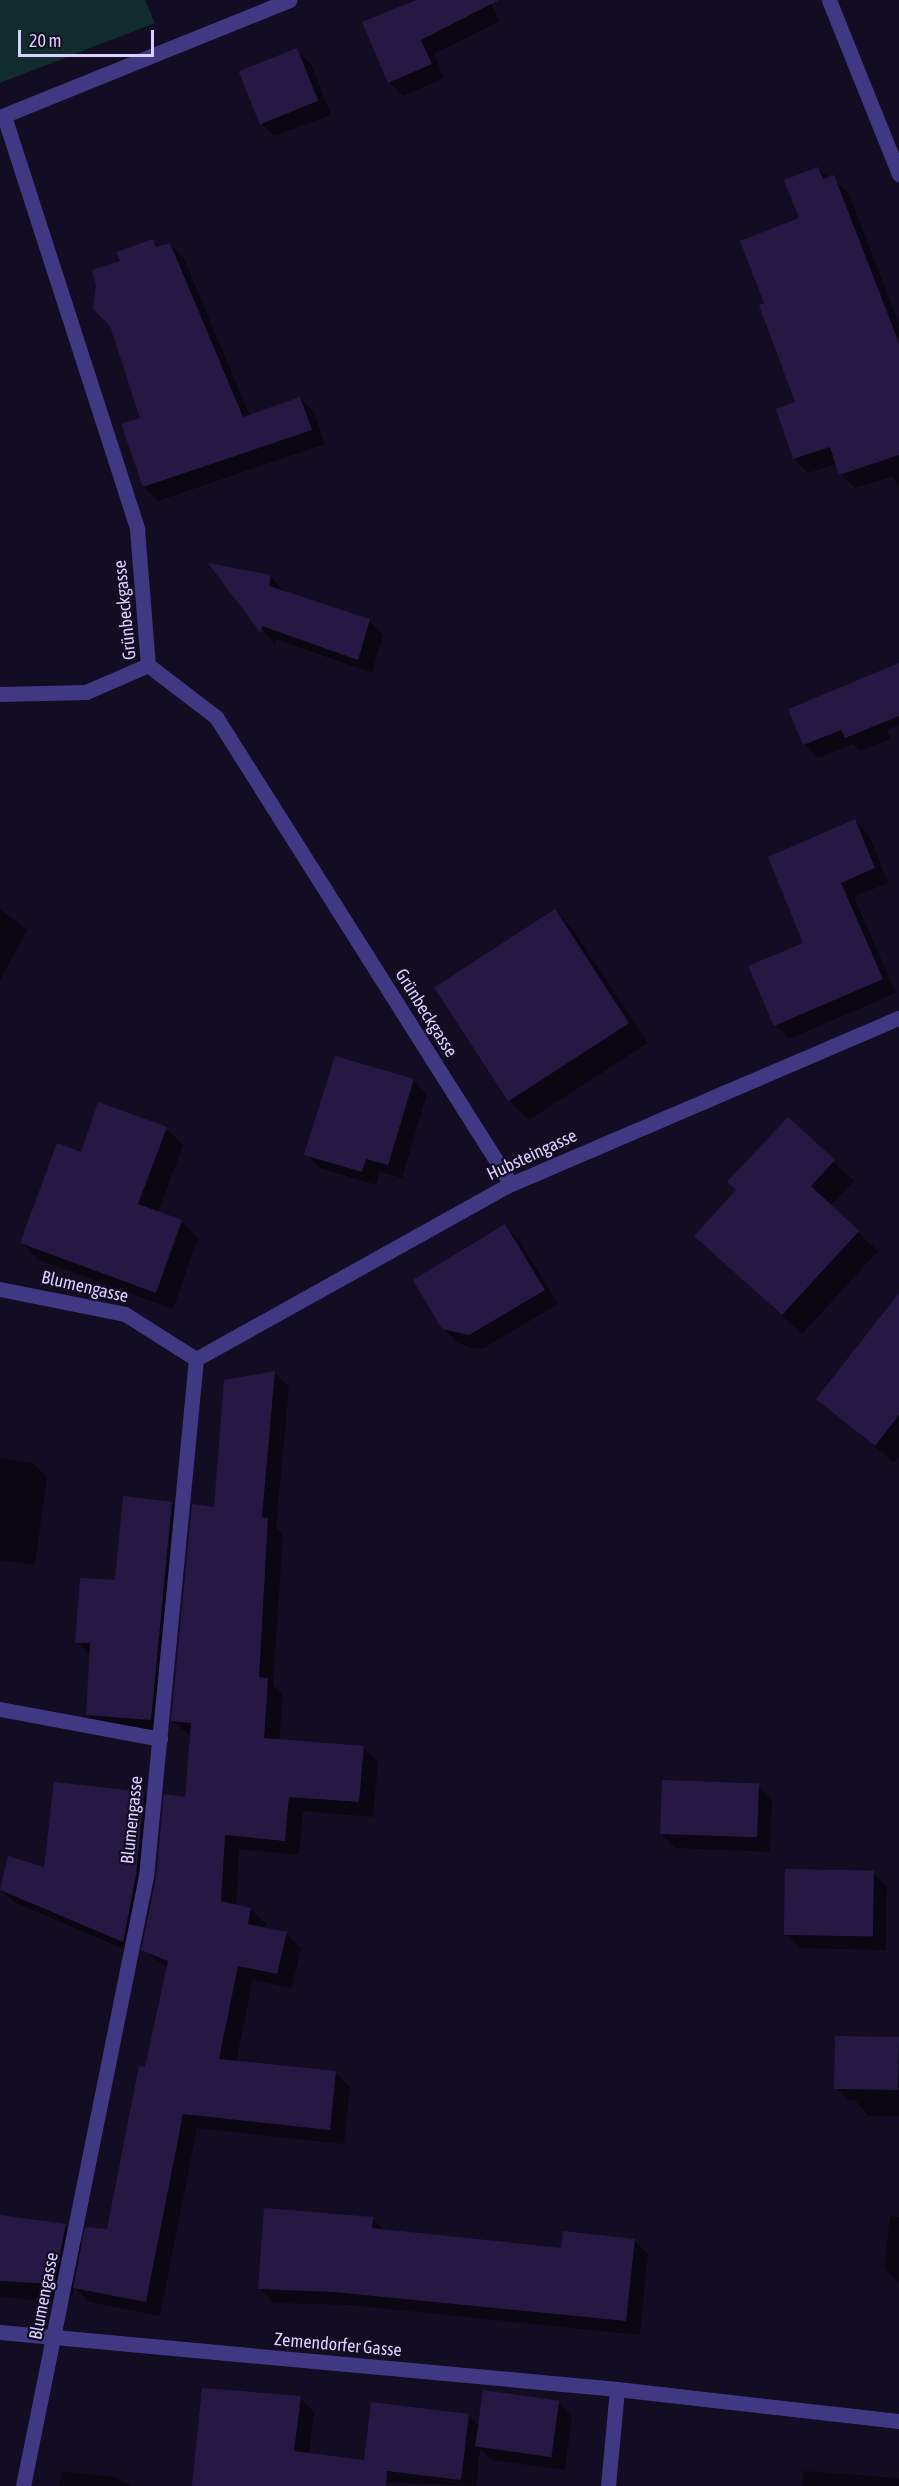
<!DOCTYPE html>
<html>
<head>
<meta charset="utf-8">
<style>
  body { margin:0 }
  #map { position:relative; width:899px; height:2486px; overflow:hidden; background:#130d23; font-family:"Asap Condensed",sans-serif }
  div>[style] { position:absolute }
  .green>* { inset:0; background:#102c2d }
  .shadow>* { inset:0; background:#0007 }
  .building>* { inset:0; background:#251944; transform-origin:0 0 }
  .service>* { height:15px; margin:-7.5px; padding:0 7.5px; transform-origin:7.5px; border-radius:7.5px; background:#413883 }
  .minor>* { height:15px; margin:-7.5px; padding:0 7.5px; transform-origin:7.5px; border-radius:7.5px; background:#413883 }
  span { translate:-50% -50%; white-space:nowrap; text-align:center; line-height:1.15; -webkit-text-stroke:4.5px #130d23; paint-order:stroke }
  .street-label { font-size:18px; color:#d9d0ff }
  .scale { position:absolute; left:18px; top:30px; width:136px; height:27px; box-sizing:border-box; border:3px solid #d9d0ff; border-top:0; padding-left:8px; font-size:18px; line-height:21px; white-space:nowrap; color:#d9d0ff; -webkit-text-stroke:4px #130d23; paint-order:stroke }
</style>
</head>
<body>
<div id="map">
  <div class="green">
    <div style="clip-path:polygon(0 0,145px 0,155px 23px,0 83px)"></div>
  </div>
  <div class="shadow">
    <div style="clip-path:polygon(415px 0,489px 0,500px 21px,434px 54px,444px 78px,403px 96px,389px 82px,364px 23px)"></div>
    <div style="clip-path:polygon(296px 50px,311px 64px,331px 115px,274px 136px,260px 122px)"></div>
    <div style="clip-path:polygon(818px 169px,848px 192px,899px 323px,899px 489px,893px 476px,855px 488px,840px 474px,837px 464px,808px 473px,794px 459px,797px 403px,766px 304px)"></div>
    <div style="clip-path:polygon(153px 241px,160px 248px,170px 244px,184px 259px,250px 416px,300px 398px,314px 412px,325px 444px,158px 501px,144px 487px,123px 425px,142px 419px,122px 262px)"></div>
    <div style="clip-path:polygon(212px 565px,271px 576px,284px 592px,369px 621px,383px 635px,372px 673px,276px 639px,275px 645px)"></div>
    <div style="clip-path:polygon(899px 696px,899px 725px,887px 730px,890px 739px,860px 751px,853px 744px,818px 758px,804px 744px)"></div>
    <div style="clip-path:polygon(855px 821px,869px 835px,888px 883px,854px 897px,896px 993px,789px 1039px,775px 1025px)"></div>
    <div style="clip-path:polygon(0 909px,27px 930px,0 980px)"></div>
    <div style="clip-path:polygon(555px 911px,574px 931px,648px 1043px,529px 1120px,509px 1101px)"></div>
    <div style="clip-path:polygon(413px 1080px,427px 1094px,402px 1178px,380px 1172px,376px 1185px,320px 1168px,306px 1154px)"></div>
    <div style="clip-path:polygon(788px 1119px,854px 1181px,830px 1206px,878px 1251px,802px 1334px,716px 1255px,738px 1191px)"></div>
    <div style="clip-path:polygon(166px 1128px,183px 1145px,158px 1213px,181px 1221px,198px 1238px,173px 1309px,39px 1260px,22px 1243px,81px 1154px)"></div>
    <div style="clip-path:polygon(505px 1226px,519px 1240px,558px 1304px,484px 1348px,471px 1348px,458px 1343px,443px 1328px)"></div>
    <div style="clip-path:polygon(899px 1295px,899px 1457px,894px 1463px,818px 1399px)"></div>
    <div style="clip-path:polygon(274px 1372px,289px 1387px,276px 1528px,283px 1534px,273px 1685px,283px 1695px,279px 1741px,363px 1747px,378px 1762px,373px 1817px,303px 1811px,299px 1855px,239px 1849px,236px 1906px,251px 1909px,266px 1924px,265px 1929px,286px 1933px,301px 1948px,292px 1988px,253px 1980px,236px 2062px,335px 2072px,350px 2087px,344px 2144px,197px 2128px,160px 2316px,89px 2302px,74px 2287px,71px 2301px,56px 2298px,55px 2303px,0 2296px,0 2217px,65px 2225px,83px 2243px,108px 2231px,168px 1969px,143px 1949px,187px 1798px,191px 1736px,172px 1721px,215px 1508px)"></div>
    <div style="clip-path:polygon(0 1458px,33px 1463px,47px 1477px,35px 1565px,0 1560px)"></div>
    <div style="clip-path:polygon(172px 1503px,185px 1516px,164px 1732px,100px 1727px,87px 1714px,90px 1655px,77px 1642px)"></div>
    <div style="clip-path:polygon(758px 1786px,772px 1800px,770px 1852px,675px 1848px,661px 1834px)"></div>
    <div style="clip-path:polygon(144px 1794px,158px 1808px,137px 1955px,14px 1902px,0 1889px,9px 1858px,45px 1868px)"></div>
    <div style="clip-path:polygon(873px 1873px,887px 1887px,886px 1950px,800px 1948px,786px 1934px)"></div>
    <div style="clip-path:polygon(899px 2038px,899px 2116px,868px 2116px,855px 2100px,848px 2100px,836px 2088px)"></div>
    <div style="clip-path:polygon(890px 2216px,899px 2217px,899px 2283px,884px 2269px)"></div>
    <div style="clip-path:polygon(372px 2218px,385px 2231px,563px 2250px,634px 2240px,648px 2254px,640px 2335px,349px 2305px,274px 2303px,260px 2289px)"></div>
    <div style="clip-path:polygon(300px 2398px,314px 2412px,309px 2454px,323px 2486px,194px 2486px)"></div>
    <div style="clip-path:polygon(558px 2402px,572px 2416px,565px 2470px,491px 2460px,480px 2449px,476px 2486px,379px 2482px,373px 2403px,469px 2415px,479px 2426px)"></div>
    <div style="clip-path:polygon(62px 2471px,116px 2477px,132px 2486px,59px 2486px)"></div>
    <div style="clip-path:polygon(804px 2471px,899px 2478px,899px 2486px,802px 2486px)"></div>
  </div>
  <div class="building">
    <div style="clip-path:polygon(416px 0,499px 0,421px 40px,432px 64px,388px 83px,362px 22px)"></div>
    <div style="left:297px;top:48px;width:57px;height:63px;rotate:68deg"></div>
    <div style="clip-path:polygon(818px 167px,823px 179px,834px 175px,899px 343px,899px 455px,839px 475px,830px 447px,793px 459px,776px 409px,795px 402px,759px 305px,764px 303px,740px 241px,799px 218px,784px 180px)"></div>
    <div style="clip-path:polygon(153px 239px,156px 247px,170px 243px,243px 417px,300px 397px,312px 430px,143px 487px,121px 424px,140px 418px,110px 326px,93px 309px,96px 285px,92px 270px,120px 261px,116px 252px)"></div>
    <div style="clip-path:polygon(208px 563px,271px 575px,269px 586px,370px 619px,358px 660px,262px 626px,261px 633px)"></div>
    <div style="clip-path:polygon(899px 663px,899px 716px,845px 738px,841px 730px,803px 745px,788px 709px)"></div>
    <div style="clip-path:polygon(855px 819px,875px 868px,841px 883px,883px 979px,774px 1026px,748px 966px,803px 943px,768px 857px)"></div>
    <div style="left:555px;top:909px;width:136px;height:144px;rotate:57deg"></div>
    <div style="clip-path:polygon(335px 1056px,414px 1079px,388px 1165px,366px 1159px,362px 1172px,304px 1155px)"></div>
    <div style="clip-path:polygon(98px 1102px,167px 1127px,138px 1204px,182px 1220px,156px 1293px,20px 1243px,57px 1143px,81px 1152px)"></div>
    <div style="clip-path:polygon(788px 1117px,835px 1160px,811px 1186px,859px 1231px,782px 1315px,694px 1236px,736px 1190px,727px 1182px)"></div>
    <div style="clip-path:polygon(505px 1224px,545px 1290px,469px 1335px,442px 1329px,413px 1280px)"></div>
    <div style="clip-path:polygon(899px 1293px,899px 1415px,875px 1446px,816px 1399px)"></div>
    <div style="clip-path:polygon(275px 1371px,262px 1517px,268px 1518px,259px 1677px,268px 1678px,264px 1738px,364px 1746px,359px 1802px,289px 1797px,285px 1841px,225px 1835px,221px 1901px,251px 1908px,248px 1924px,287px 1932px,277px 1974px,238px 1966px,219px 2059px,336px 2071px,330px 2130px,183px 2114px,146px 2302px,73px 2288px,85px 2227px,107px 2229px,139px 2066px,145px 2067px,168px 1961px,141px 1950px,156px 1878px,164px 1794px,185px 1797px,191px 1723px,171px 1721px,192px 1504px,214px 1507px,224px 1380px)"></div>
    <div style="clip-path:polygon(123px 1496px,172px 1502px,151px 1720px,86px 1715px,90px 1643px,75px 1643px,80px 1578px,115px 1580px)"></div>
    <div style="left:662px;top:1780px;width:97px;height:54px;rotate:2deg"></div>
    <div style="clip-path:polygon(54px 1782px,144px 1792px,136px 1875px,123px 1942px,0 1890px,8px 1856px,44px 1867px)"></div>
    <div style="left:785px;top:1869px;width:89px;height:66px;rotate:1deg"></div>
    <div style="left:835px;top:2036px;width:64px;height:53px;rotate:1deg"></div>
    <div style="clip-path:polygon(264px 2208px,373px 2217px,372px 2228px,561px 2248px,563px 2231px,635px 2239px,626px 2321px,334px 2292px,258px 2289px)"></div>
    <div style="clip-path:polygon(0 2215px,66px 2224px,54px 2284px,0 2281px)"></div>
    <div style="clip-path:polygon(202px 2388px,301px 2396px,294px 2451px,364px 2460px,371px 2402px,469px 2414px,461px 2480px,387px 2471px,386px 2486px,192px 2486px)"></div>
    <div style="left:483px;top:2390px;width:77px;height:57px;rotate:8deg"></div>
  </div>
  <div class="service">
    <div style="left:0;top:1709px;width:163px;rotate:10.6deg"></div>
  </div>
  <div class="minor">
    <div style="left:829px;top:0;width:188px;rotate:68.1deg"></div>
    <div style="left:4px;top:116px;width:434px;rotate:72.1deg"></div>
    <div style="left:137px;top:529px;width:136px;rotate:85.4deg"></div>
    <div style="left:148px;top:665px;width:86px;rotate:37.4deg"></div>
    <div style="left:216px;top:717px;width:552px;rotate:57.72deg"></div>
    <div style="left:0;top:117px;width:312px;rotate:-22deg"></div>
    <div style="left:0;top:694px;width:86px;rotate:-1.3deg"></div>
    <div style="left:86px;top:692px;width:68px;rotate:-23.5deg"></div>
    <div style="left:0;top:1289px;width:127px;rotate:11.3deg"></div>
    <div style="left:125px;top:1314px;width:84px;rotate:32.4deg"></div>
    <div style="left:196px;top:1359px;width:519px;rotate:95.52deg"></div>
    <div style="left:146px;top:1876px;width:622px;rotate:101.4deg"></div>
    <div style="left:196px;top:1359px;width:360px;rotate:-29.1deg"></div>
    <div style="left:511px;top:1184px;width:422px;rotate:-23.2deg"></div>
    <div style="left:0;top:2332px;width:620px;rotate:5.28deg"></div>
    <div style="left:617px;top:2389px;width:284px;rotate:6.5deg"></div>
    <div style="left:608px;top:2486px;width:97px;rotate:-84.7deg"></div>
  </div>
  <div class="street-label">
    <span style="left:125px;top:610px;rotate:-96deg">Grünbeckgasse</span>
    <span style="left:426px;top:1013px;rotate:58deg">Grünbeckgasse</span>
    <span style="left:532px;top:1155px;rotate:-25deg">Hubsteingasse</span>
    <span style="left:85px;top:1287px;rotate:13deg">Blumengasse</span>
    <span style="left:132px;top:1820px;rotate:-84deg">Blumengasse</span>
    <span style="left:44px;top:2296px;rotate:-79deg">Blumengasse</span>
    <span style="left:338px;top:2345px;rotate:5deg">Zemendorfer Gasse</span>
  </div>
  <div class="scale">20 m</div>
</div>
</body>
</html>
